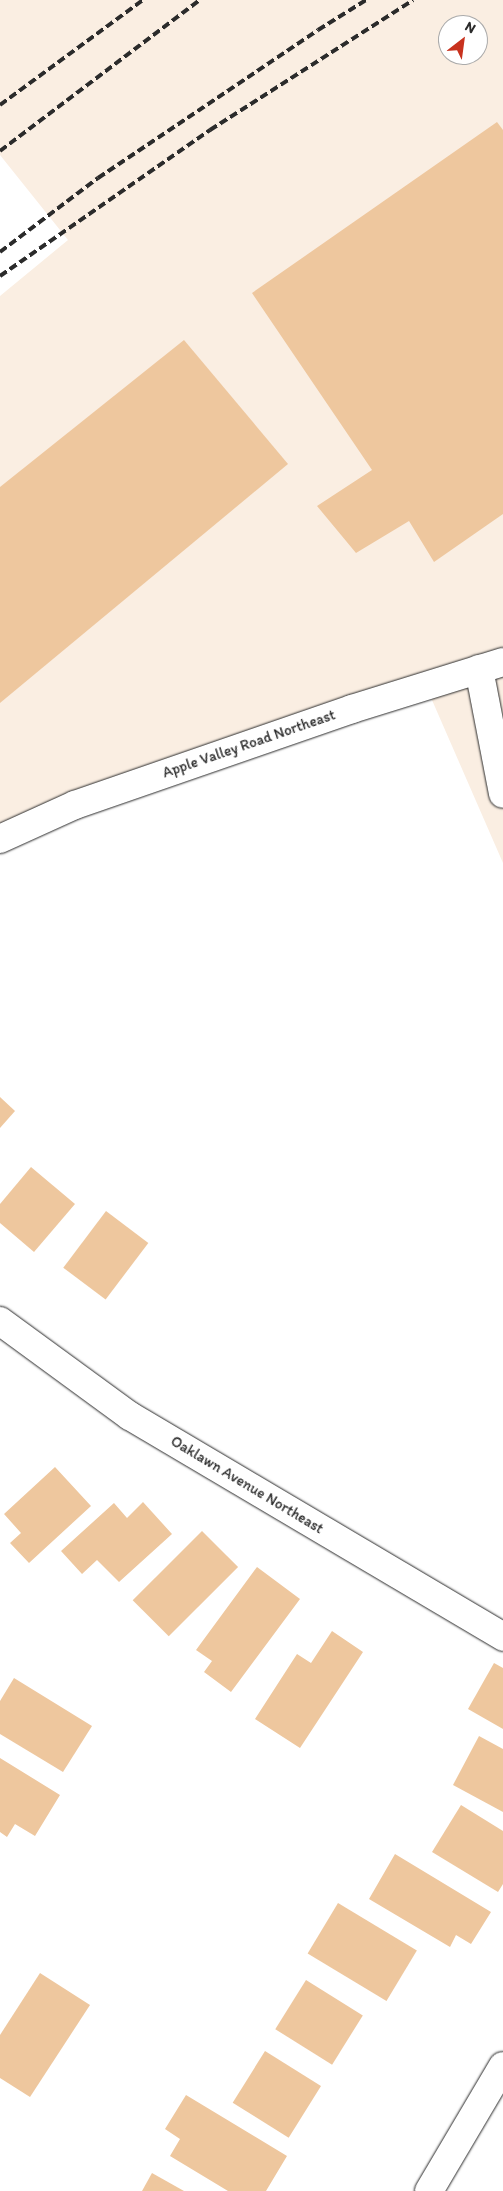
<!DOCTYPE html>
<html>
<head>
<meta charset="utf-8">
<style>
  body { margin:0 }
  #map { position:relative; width:503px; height:2191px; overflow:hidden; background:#fff; font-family:Itim,sans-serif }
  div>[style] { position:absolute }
  .built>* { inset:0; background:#faeee2 }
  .building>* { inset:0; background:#eec79e; transform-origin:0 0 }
  .roads { filter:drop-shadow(0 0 1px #2b2b2b) drop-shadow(0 0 1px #2b2b2b) }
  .street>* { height:28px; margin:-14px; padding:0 14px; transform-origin:14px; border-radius:14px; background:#fff }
  .rail>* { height:4px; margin-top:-2px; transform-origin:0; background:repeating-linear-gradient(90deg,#2b2b2b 0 8px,transparent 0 12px) }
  span { translate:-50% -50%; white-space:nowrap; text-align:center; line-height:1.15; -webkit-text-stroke:4px #fff; paint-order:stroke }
  .street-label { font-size:15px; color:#2b2b2b }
  .north { position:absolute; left:438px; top:15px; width:50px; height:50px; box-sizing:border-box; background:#fff; border:1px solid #aaa; border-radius:50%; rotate:30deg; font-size:14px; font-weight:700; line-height:20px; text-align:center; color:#2b2b2b }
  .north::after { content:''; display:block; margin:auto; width:18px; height:22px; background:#c8321e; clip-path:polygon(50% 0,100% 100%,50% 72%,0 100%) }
</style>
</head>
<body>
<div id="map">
  <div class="built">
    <div style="clip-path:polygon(evenodd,0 0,503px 0,503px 863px,425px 684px,0 827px,0 296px,68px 240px,0 155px,0 0,448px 25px,478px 25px,478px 55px,448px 55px,448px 25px)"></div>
  </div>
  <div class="building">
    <div style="clip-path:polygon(497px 122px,503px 130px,503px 514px,434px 562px,409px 521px,356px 553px,317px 506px,372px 470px,252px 293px)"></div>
    <div style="clip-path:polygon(184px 340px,288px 464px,0 703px,0 487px)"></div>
    <div style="clip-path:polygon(0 1097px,15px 1111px,0 1128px)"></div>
    <div style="clip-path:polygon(31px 1167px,75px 1204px,34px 1252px,0 1223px,0 1204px)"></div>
    <div style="left:106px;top:1211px;width:53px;height:71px;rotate:37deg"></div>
    <div style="clip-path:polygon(55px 1467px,91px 1506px,29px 1563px,10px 1543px,21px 1533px,4px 1514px)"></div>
    <div style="clip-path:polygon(143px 1502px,172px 1534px,119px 1582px,97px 1560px,82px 1574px,61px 1551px,114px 1503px,127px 1518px)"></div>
    <div style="left:202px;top:1531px;width:51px;height:98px;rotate:45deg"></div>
    <div style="clip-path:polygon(257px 1567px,300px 1599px,231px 1692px,204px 1672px,212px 1661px,196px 1650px)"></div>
    <div style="clip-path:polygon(332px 1631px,363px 1652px,300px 1748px,255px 1719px,297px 1654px,311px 1663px)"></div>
    <div style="clip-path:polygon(494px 1663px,503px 1668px,503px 1729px,468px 1709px)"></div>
    <div style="clip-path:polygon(14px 1678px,92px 1726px,63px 1772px,0 1734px,0 1701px)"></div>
    <div style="clip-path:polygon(479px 1736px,503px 1749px,503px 1812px,453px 1785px)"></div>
    <div style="clip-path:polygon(0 1758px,60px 1795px,35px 1836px,15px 1824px,7px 1837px,0 1832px)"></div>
    <div style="clip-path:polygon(461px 1805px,503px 1831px,503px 1884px,498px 1892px,432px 1852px)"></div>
    <div style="clip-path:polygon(395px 1854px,491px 1912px,471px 1944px,456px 1935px,450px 1947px,369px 1899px)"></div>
    <div style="left:338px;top:1903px;width:92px;height:59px;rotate:31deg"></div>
    <div style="clip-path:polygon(40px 1973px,90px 2005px,30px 2097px,0 2078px,0 2035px)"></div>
    <div style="left:306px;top:1980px;width:67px;height:58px;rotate:32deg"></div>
    <div style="left:265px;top:2051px;width:66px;height:61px;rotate:32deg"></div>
    <div style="clip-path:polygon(186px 2095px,287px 2156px,266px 2191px,228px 2191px,170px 2156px,180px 2139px,165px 2129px)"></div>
    <div style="clip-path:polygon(152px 2173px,184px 2191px,142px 2191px)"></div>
  </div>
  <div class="roads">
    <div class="street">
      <div style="left:479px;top:669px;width:127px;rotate:79.1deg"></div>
      <div style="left:0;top:839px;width:82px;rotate:-24.4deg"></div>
      <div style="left:75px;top:805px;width:293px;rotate:-19.1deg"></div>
      <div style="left:352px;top:709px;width:158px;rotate:-17.3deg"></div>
      <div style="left:0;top:1321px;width:161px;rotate:36.2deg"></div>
      <div style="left:130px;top:1416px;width:434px;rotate:30.6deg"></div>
      <div style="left:429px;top:2191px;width:145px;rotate:-59.4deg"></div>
    </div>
  </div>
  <div class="rail">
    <div style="left:0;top:105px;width:177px;rotate:-36.3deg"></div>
    <div style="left:0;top:151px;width:251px;rotate:-37.1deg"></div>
    <div style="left:0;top:252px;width:123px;rotate:-37.1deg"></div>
    <div style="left:98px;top:178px;width:265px;rotate:-33.9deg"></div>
    <div style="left:318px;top:30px;width:57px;rotate:-32deg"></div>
    <div style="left:0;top:276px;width:256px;rotate:-34.8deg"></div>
    <div style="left:210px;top:130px;width:241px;rotate:-32.6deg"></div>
  </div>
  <div class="street-label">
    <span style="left:249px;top:744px;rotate:-19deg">Apple Valley Road Northeast</span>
    <span style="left:247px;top:1485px;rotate:31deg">Oaklawn Avenue Northeast</span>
  </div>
  <div class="north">N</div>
</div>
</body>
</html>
